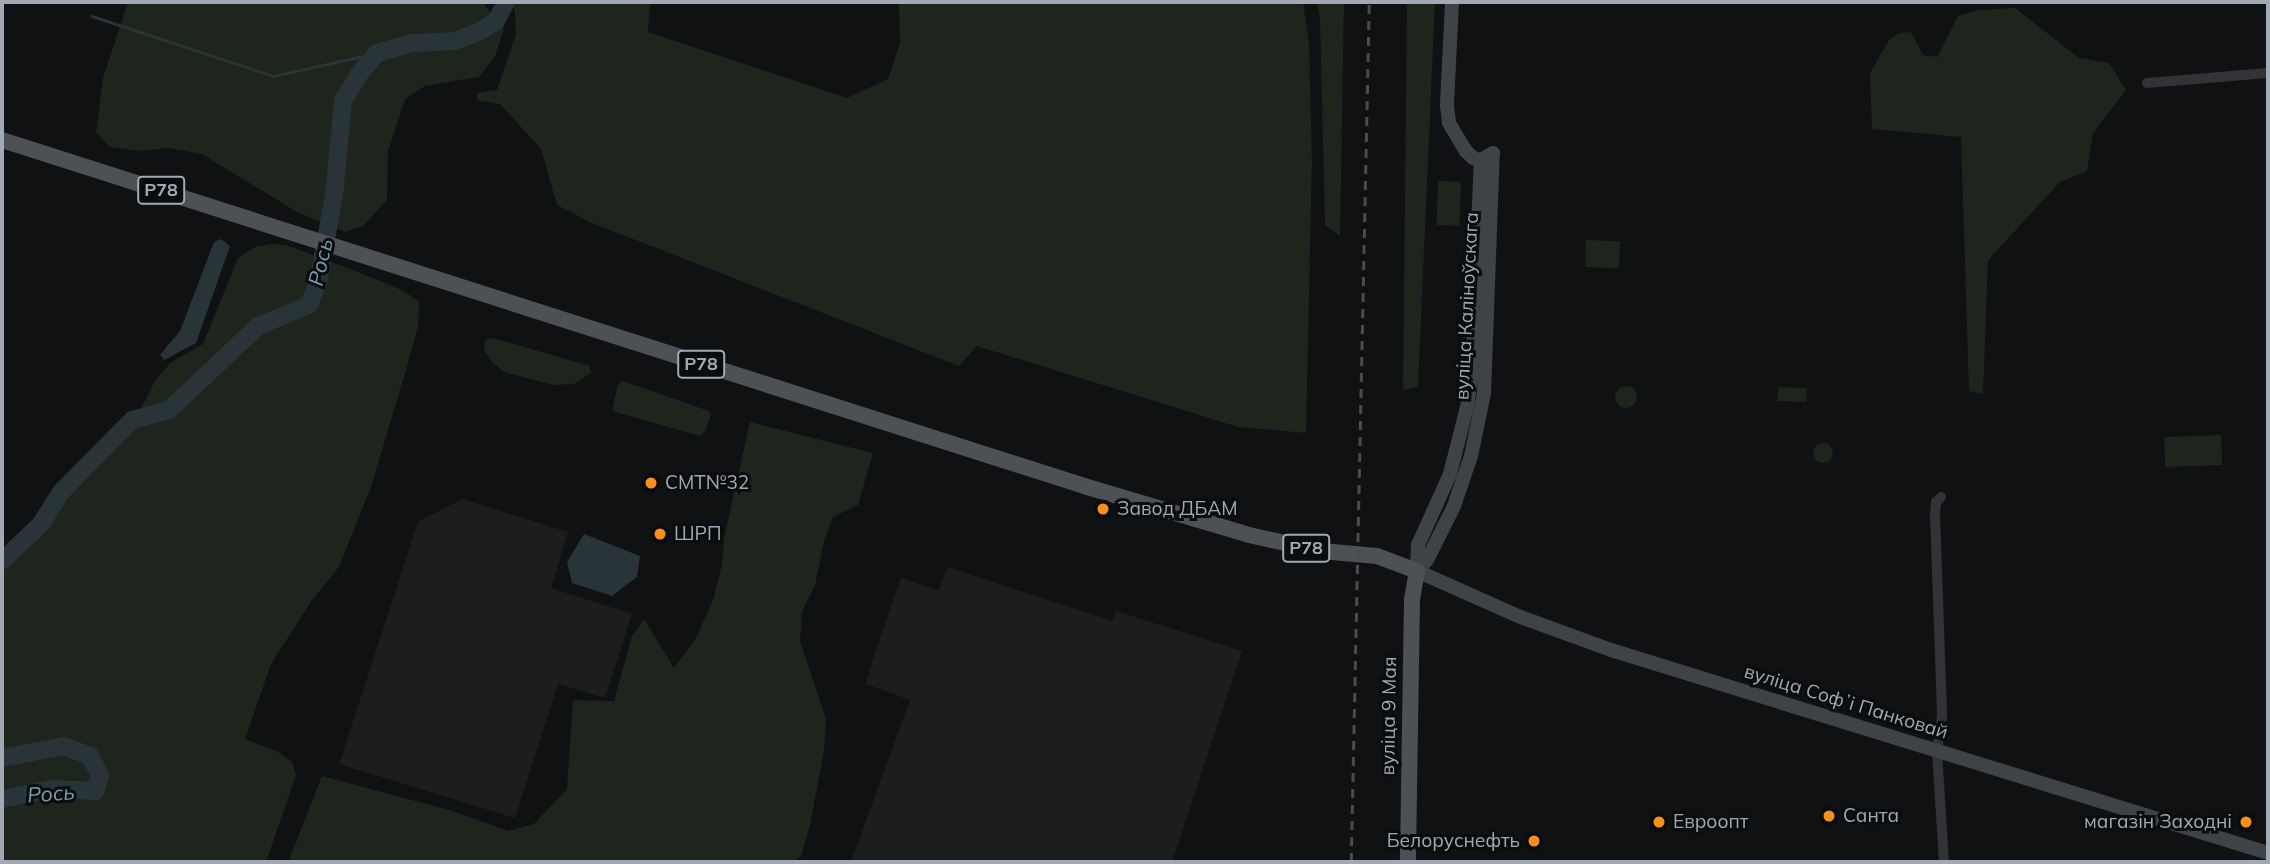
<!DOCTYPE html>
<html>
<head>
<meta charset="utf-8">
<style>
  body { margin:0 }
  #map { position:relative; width:2270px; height:864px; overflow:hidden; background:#101112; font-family:Mulish,sans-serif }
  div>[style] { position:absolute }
  .built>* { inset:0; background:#1c1d1f }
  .green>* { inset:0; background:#1d251d; transform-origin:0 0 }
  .round { border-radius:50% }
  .water>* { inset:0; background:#283438 }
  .stream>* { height:2.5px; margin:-1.25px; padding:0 1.25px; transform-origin:1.25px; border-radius:1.25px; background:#283438 }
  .river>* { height:18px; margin:-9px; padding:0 9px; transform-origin:9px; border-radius:9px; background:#283438 }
  .street>* { height:10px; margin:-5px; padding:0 5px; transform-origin:5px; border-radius:5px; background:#313337 }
  .secondary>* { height:14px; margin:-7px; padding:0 7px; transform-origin:7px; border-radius:7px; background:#3f4247 }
  .primary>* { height:16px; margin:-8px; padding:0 8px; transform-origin:8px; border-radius:8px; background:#4d5156 }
  .rail>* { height:2.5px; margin-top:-1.25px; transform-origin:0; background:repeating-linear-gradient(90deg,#484b50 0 9px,transparent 0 16px) }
  .dots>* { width:19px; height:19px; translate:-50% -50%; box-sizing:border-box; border:4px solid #0b0c0d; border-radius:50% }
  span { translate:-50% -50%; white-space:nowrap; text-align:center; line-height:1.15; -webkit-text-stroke:6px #0b0c0d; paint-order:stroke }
  .shield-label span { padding:2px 5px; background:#0b0c0d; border:2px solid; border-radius:5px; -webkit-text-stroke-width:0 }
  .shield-label { font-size:18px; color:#a1aab4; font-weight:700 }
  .street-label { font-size:19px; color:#a1aab4 }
  .poi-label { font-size:19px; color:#a1aab4 }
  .left { translate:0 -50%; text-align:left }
  .right { translate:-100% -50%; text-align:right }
  .water-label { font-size:21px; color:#759fb2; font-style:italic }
  .frame { position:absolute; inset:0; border:4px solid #a1aab4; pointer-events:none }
</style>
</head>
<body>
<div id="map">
  <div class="built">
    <div style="clip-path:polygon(462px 499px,568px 532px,551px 588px,632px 614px,605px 698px,558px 684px,515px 818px,339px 764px,418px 522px)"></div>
    <div style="clip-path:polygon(947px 567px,1112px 621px,1116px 611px,1242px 651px,1172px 862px,851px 862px,910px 700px,866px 684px,873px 659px,901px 578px,939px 591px)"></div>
  </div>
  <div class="green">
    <div style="clip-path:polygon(128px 2px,482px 2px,504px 29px,495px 56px,479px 77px,425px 86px,405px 99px,388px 151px,387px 200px,363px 226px,345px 232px,297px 212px,202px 154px,168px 148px,140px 151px,110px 147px,96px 133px,103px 78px)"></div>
    <div style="clip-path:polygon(514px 2px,650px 2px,648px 32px,847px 98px,888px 79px,900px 43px,899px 5px,896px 2px,1303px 2px,1309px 44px,1312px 158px,1306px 433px,1238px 427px,977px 346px,959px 366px,592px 223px,557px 205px,541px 149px,500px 104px,477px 100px,477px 93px,497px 90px,516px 34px)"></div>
    <div style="clip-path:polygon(1317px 2px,1344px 2px,1340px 236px,1325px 225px,1320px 19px)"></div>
    <div style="clip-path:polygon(1407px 2px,1435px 2px,1418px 387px,1403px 390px)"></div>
    <div style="clip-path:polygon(2015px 8px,2079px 58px,2109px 63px,2126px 90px,2093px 133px,2087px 171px,2060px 182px,1988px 260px,1983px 394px,1969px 391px,1961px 137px,1872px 129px,1870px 73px,1889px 40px,1899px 33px,1911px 32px,1923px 55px,1937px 57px,1958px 16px,1978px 10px)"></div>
    <div style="left:1438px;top:181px;width:23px;height:44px;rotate:2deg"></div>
    <div style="left:1586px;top:240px;width:34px;height:27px;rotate:2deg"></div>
    <div style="clip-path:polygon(272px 244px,286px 245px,363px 274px,404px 291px,419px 302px,418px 326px,406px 370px,371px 487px,339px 567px,312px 600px,271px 664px,245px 739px,278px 752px,292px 762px,296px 775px,266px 862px,2px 862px,2px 569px,17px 560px,72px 490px,129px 432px,155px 381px,170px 363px,203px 344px,238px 258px,255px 247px)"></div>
    <div style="clip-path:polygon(493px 338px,590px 366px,591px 373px,574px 384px,553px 385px,504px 372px,492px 362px,484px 350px,485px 340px)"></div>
    <div style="clip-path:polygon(623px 381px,709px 411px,711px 414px,706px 430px,700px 436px,612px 411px,618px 384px)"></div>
    <div class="round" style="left:1615px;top:386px;width:22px;height:22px"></div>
    <div style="left:1778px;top:387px;width:29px;height:14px;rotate:2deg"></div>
    <div style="clip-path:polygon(750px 422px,873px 453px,858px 505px,833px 517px,824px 541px,815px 585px,802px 612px,800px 641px,826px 719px,824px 751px,810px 825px,801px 856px,794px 862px,288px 862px,322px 776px,453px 811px,508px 831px,534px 824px,567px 789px,573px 700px,614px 701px,632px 636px,644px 619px,674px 668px,696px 638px,713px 600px,722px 565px,724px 538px)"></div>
    <div style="left:2221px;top:435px;width:30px;height:57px;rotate:88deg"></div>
    <div class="round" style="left:1813px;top:443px;width:20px;height:20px"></div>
  </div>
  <div class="water">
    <div style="clip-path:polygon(221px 239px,230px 246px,196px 343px,164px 360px,160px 355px,180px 331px,214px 242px)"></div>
    <div style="clip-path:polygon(584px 534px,640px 556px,637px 577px,612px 596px,572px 583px,567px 562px)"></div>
  </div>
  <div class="stream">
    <div style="left:92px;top:16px;width:191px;rotate:18.3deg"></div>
    <div style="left:273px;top:76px;width:107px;rotate:-12.5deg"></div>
  </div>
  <div class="river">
    <div style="left:2px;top:561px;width:54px;rotate:-43.5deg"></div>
    <div style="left:41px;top:524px;width:39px;rotate:-58deg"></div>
    <div style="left:62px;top:491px;width:100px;rotate:-45.4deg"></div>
    <div style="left:132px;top:420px;width:38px;rotate:-15deg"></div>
    <div style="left:169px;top:410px;width:122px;rotate:-43.3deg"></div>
    <div style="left:258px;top:326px;width:55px;rotate:-22.4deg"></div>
    <div style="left:309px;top:305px;width:24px;rotate:-68deg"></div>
    <div style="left:318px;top:283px;width:88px;rotate:-79.6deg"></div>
    <div style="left:334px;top:196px;width:95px;rotate:-84.6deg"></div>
    <div style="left:343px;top:101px;width:31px;rotate:-59deg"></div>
    <div style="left:359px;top:74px;width:28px;rotate:-49deg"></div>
    <div style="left:377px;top:53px;width:37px;rotate:-16deg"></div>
    <div style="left:413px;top:43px;width:41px;rotate:-2.8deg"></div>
    <div style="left:454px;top:41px;width:27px;rotate:-20deg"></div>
    <div style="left:479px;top:32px;width:20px;rotate:-33deg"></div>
    <div style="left:496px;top:21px;width:21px;rotate:-62deg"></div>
    <div style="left:2px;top:758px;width:63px;rotate:-11deg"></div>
    <div style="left:64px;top:746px;width:28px;rotate:21deg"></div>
    <div style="left:90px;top:756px;width:22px;rotate:63deg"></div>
    <div style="left:100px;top:776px;width:16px;rotate:108deg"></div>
    <div style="left:95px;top:791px;width:44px;rotate:-177.4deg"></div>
    <div style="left:51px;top:789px;width:50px;rotate:168.5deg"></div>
  </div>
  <div class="street">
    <div style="left:2147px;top:83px;width:121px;rotate:-4.7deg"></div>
    <div style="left:1941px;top:497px;width:7px;rotate:135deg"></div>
    <div style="left:1936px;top:502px;width:11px;rotate:95deg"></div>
    <div style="left:1935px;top:513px;width:203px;rotate:88deg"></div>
    <div style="left:1942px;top:716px;width:35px;rotate:98deg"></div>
    <div style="left:1937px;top:751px;width:111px;rotate:86.4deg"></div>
  </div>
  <div class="secondary">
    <div style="left:1452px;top:2px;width:104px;rotate:92.8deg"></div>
    <div style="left:1447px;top:106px;width:17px;rotate:83deg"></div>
    <div style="left:1449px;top:123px;width:33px;rotate:59deg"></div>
    <div style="left:1466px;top:151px;width:10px;rotate:45deg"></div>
    <div style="left:1473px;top:158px;width:8px;rotate:14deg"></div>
    <div style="left:1417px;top:571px;width:111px;rotate:24deg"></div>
    <div style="left:1518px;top:616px;width:99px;rotate:20.1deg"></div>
    <div style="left:1611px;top:650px;width:688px;rotate:17.17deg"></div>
    <div style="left:1417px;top:571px;width:15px;rotate:-48deg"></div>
    <div style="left:1427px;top:560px;width:60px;rotate:-63.4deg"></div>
    <div style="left:1454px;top:506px;width:53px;rotate:-71.2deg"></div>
    <div style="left:1471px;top:456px;width:64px;rotate:-78.3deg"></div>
    <div style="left:1484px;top:393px;width:240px;rotate:-87.9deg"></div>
    <div style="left:1493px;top:153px;width:14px;rotate:150deg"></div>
    <div style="left:1417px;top:571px;width:26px;rotate:-88deg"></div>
    <div style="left:1418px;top:545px;width:78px;rotate:-65.7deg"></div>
    <div style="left:1450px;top:474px;width:69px;rotate:-75.8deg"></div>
    <div style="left:1467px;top:407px;width:36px;rotate:-82deg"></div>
    <div style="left:1472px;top:371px;width:211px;rotate:-87.6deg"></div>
  </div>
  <div class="primary">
    <div style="left:2px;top:140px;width:1136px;rotate:17.73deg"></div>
    <div style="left:1084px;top:486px;width:172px;rotate:16.5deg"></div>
    <div style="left:1249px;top:535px;width:74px;rotate:12.5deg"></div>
    <div style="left:1321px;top:551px;width:56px;rotate:5.1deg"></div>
    <div style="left:1377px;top:556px;width:43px;rotate:20.6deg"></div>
    <div style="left:1417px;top:571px;width:28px;rotate:100deg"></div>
    <div style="left:1412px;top:599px;width:263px;rotate:90.9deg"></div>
  </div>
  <div class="rail">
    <div style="left:1351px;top:862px;width:860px;rotate:-88.8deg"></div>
  </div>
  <div class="dots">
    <div style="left:651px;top:483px;background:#fc8e1e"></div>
    <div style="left:1103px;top:509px;background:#fc8e1e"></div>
    <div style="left:660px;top:534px;background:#fc8e1e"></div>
    <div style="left:1829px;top:816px;background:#fc8e1e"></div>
    <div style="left:1659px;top:822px;background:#fc8e1e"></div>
    <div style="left:2246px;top:822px;background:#fc8e1e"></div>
    <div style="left:1534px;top:841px;background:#fc8e1e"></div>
  </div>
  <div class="shield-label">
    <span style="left:161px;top:190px">Р78</span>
    <span style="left:701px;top:364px">Р78</span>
    <span style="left:1306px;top:548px">Р78</span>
  </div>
  <div class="street-label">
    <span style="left:1467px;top:306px;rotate:-87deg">вуліца Каліноўскага</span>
    <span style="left:1846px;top:702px;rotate:17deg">вуліца Софʼі Панковай</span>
    <span style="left:1389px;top:716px;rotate:-89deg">вуліца 9 Мая</span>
  </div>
  <div class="poi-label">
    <span class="left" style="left:665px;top:483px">СМТ№32</span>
    <span class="left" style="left:1117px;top:509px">Завод ДБАМ</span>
    <span class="left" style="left:674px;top:534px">ШРП</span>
    <span class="left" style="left:1843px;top:816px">Санта</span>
    <span class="left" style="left:1673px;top:822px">Евроопт</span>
    <span class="right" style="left:2232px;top:822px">магазін Заходні</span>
    <span class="right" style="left:1520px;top:841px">Белоруснефть</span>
  </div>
  <div class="water-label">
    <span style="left:320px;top:262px;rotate:-77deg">Рось</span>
    <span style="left:51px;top:793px;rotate:-4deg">Рось</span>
  </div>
  <div class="frame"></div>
</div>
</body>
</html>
